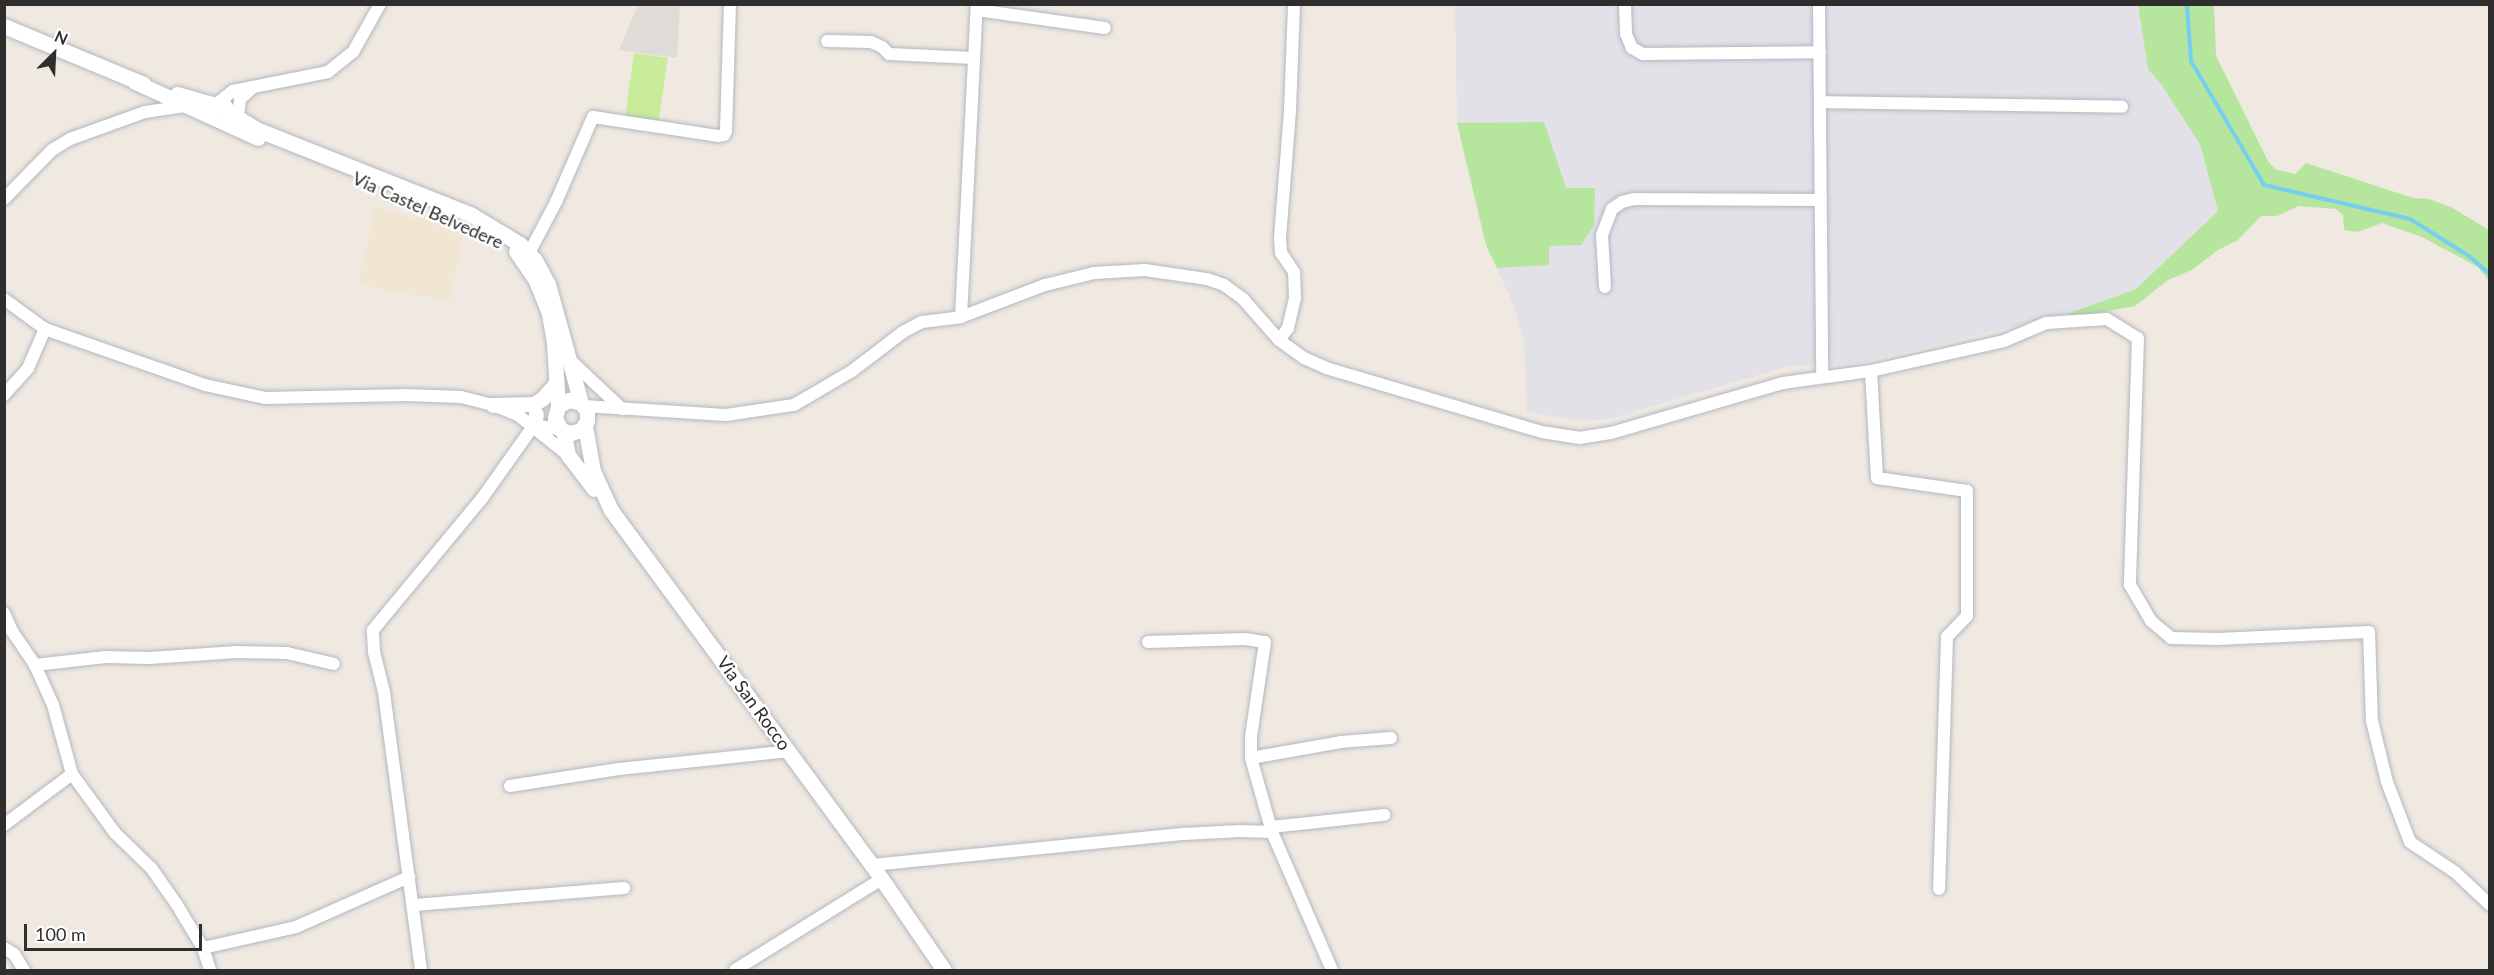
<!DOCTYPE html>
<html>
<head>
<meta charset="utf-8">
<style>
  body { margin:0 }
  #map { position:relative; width:2494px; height:975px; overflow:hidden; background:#efe9e1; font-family:Lato,sans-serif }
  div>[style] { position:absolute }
  .industrial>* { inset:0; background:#e3e1e8 }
  .education>* { inset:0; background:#f0e6d1 }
  .green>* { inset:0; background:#b6e59e }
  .pitch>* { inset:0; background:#c9ec9a; transform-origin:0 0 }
  .plaza>* { inset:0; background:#dfdcd8 }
  .stream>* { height:4px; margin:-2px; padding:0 2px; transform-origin:2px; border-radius:2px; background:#75cff0 }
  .roads { filter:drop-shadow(0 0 2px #b4b7c1) drop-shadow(0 0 2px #b4b7c1) }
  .minor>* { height:12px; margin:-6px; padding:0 6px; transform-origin:6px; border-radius:6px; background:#fff }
  .tertiary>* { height:15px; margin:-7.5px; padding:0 7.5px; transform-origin:7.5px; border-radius:7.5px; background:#fff }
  span { translate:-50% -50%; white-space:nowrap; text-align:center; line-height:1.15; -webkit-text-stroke:5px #fff; paint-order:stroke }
  .street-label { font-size:18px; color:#2e2e2e }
  .frame { position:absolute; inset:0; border:6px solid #2e2e2e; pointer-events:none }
  .north { position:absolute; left:24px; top:24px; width:60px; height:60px; -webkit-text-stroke:4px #fff; paint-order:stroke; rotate:24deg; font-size:16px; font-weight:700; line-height:24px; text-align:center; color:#2e2e2e }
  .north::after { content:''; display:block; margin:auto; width:21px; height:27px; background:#2e2e2e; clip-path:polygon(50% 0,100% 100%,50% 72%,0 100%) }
  .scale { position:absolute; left:24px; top:924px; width:178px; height:27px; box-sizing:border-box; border:3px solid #2e2e2e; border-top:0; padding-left:8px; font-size:18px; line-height:21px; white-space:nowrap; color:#2e2e2e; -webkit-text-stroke:4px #fff; paint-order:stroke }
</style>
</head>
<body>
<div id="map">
  <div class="industrial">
    <div style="clip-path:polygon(1455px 5px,2138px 5px,2148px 69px,2161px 84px,2200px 144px,2218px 211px,2136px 289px,2067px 314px,1860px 363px,1789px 366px,1609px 419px,1581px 421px,1527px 412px,1524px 340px,1514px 306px,1486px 245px,1457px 123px)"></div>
  </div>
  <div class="education">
    <div style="clip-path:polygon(375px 206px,417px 220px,422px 213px,464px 230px,450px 301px,358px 285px)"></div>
  </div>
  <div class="green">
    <div style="clip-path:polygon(2138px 5px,2214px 5px,2216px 56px,2268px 161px,2275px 169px,2295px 174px,2306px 163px,2413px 198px,2429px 199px,2451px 207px,2489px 230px,2489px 281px,2478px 267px,2422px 237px,2382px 223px,2358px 232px,2344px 230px,2343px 215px,2336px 209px,2299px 206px,2277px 216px,2261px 216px,2238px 240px,2218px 250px,2192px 270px,2168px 280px,2135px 306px,2077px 317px,2067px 314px,2136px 289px,2218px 211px,2200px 144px,2161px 84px,2148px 69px)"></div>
    <div style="clip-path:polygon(1544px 122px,1566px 188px,1595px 188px,1594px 226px,1581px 245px,1549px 246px,1549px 265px,1497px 268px,1486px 245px,1457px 123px)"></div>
  </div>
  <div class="pitch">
    <div style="left:634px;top:53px;width:34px;height:64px;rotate:8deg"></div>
  </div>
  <div class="plaza">
    <div style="clip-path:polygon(638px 5px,680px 5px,677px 58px,619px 50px)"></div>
  </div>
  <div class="stream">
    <div style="left:2187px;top:4px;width:57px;rotate:86deg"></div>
    <div style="left:2191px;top:61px;width:144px;rotate:59.5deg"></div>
    <div style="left:2264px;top:185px;width:150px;rotate:13.1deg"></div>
    <div style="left:2410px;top:219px;width:70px;rotate:32.1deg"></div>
    <div style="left:2469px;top:256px;width:28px;rotate:41deg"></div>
  </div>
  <div class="roads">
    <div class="minor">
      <div style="left:1625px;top:4px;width:30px;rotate:88deg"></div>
      <div style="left:1626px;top:34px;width:15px;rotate:67deg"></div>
      <div style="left:1632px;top:48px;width:13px;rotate:29deg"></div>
      <div style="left:1643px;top:54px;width:177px;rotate:-0.6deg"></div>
      <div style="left:1819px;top:4px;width:373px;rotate:89.5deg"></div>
      <div style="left:977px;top:10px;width:129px;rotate:8deg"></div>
      <div style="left:827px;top:41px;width:44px;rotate:1.3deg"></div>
      <div style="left:871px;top:42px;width:12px;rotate:24deg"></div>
      <div style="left:882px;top:47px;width:10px;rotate:45deg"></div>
      <div style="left:889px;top:54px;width:85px;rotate:2.7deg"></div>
      <div style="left:1820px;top:102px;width:302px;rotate:0.9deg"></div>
      <div style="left:215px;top:105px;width:23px;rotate:-38deg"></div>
      <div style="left:233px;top:91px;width:97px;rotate:-11.3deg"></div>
      <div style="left:328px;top:72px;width:32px;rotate:-39deg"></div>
      <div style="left:353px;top:52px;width:55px;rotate:-60.6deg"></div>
      <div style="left:238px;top:116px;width:17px;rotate:-83deg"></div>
      <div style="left:240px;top:99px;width:15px;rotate:-42deg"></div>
      <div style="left:4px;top:199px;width:69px;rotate:-45.6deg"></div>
      <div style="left:52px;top:150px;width:21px;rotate:-31deg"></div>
      <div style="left:70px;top:139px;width:80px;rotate:-19.8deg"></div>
      <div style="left:145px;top:112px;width:40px;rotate:-8.5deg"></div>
      <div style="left:529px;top:253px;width:58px;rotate:-62.1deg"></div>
      <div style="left:556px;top:202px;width:93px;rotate:-66.5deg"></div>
      <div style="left:593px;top:117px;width:126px;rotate:8.6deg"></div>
      <div style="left:718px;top:136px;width:6px;rotate:-9deg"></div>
      <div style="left:724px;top:135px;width:4px;rotate:-63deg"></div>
      <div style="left:726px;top:131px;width:127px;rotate:-88.2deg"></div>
      <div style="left:1605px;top:287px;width:52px;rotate:-93.3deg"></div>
      <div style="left:1602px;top:235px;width:28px;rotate:-69deg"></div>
      <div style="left:1612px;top:209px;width:12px;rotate:-35deg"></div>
      <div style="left:1622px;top:202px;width:12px;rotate:-14deg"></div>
      <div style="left:1634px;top:199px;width:187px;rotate:0.3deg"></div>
      <div style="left:4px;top:299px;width:51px;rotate:36.2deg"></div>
      <div style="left:45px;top:329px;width:170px;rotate:19.3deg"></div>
      <div style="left:205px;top:385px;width:61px;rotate:12.2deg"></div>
      <div style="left:265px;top:398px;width:142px;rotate:-1.2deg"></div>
      <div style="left:407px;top:395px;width:54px;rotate:2.1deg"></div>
      <div style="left:461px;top:397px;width:33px;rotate:14deg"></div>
      <div style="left:493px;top:405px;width:27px;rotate:22deg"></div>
      <div style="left:518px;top:415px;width:64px;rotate:38.7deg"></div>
      <div style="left:961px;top:317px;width:313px;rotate:-87.1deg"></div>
      <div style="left:1279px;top:340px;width:15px;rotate:-53deg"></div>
      <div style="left:1288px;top:328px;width:31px;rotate:-77deg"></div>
      <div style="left:1295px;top:298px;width:26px;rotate:-92deg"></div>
      <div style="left:1294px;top:272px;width:23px;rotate:-124deg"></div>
      <div style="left:1281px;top:253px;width:15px;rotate:-94deg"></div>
      <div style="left:1280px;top:238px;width:128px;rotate:-85.5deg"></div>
      <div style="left:1290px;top:110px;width:106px;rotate:-87.8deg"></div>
      <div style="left:569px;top:359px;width:73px;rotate:43.3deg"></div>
      <div style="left:1871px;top:371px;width:107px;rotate:86.8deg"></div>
      <div style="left:1877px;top:478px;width:91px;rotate:8.2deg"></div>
      <div style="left:1967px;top:491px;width:125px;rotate:90deg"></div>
      <div style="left:1967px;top:616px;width:29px;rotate:134deg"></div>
      <div style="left:1947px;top:637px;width:252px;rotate:91.8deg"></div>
      <div style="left:4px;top:395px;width:36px;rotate:-48deg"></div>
      <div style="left:28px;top:368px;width:43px;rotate:-66.4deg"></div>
      <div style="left:584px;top:406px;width:142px;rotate:3.6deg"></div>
      <div style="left:726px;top:415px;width:69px;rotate:-8.4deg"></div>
      <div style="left:794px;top:405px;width:67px;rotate:-30.4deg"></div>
      <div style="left:852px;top:371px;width:64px;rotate:-37.4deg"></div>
      <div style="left:903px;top:332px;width:21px;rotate:-28deg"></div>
      <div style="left:922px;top:322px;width:39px;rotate:-7deg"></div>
      <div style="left:961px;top:317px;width:90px;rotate:-20.9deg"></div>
      <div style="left:1045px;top:285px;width:50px;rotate:-13.8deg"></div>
      <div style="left:1094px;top:273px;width:51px;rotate:-3.4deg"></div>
      <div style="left:1145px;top:270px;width:63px;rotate:8.3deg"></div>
      <div style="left:1207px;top:279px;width:18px;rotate:19deg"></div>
      <div style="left:1224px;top:285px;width:24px;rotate:36deg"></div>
      <div style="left:1243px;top:299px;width:55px;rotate:48.7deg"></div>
      <div style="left:1279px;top:340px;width:31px;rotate:36deg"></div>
      <div style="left:1304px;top:358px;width:24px;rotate:24deg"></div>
      <div style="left:1326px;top:368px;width:225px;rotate:16.5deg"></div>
      <div style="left:1542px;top:432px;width:37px;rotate:9deg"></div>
      <div style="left:1579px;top:438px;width:32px;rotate:-9deg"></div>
      <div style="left:1611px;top:433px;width:179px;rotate:-16.2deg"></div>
      <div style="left:1783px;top:383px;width:89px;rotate:-7.8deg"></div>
      <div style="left:1871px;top:371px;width:136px;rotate:-12.7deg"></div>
      <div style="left:2004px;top:341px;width:46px;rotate:-23.2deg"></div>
      <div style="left:2046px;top:323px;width:61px;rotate:-3.8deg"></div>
      <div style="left:2107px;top:319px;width:36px;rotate:32deg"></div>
      <div style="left:2138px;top:338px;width:247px;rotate:91.9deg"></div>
      <div style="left:2130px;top:585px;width:42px;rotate:59.7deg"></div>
      <div style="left:2151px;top:621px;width:26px;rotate:40deg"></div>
      <div style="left:2171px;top:638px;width:47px;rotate:1.2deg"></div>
      <div style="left:2218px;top:639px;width:151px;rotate:-2.7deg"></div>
      <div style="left:2369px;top:632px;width:89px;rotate:88.1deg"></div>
      <div style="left:2372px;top:721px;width:63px;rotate:76.2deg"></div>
      <div style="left:2387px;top:782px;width:64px;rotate:69deg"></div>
      <div style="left:2410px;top:842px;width:54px;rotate:33.7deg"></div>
      <div style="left:2455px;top:872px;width:48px;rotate:43.3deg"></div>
      <div style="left:4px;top:613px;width:20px;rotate:66deg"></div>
      <div style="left:12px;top:631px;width:41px;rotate:55.9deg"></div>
      <div style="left:35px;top:665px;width:44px;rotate:65.8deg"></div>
      <div style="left:53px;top:705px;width:72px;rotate:74.6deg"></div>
      <div style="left:72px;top:774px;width:73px;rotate:53.9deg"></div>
      <div style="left:115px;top:833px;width:52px;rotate:44.2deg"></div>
      <div style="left:152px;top:869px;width:44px;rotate:55.2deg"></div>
      <div style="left:177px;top:905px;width:50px;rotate:58.8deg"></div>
      <div style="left:203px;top:948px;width:23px;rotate:72deg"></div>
      <div style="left:1148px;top:642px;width:97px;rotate:-1.8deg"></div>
      <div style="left:1245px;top:639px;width:20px;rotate:9deg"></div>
      <div style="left:1265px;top:642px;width:96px;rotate:98.4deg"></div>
      <div style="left:1251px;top:737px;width:21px;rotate:90deg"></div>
      <div style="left:1251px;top:758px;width:77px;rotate:74.2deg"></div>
      <div style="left:1272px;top:832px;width:150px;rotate:66.5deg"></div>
      <div style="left:35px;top:665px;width:71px;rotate:-6.4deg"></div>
      <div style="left:106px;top:657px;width:43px;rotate:1.3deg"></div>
      <div style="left:149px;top:658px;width:88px;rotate:-3.9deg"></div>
      <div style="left:237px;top:652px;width:50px;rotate:1.1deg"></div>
      <div style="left:287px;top:653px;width:48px;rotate:13.2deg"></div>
      <div style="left:1251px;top:758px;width:91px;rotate:-10.1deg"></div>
      <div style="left:1341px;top:742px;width:50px;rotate:-4.6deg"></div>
      <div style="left:510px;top:786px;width:110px;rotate:-8.9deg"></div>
      <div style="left:619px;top:769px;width:171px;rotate:-6deg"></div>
      <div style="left:4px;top:825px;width:85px;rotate:-36.9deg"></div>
      <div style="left:1271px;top:827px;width:114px;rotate:-6.1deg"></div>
      <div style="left:872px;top:865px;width:314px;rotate:-5.7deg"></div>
      <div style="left:1184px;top:834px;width:56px;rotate:-3.1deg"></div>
      <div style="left:1240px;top:831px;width:32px;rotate:2deg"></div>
      <div style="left:414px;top:905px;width:211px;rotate:-4.6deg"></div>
      <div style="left:4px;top:948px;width:12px;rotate:31deg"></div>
      <div style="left:14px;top:954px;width:19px;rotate:58deg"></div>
      <div style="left:203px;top:948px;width:95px;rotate:-12.7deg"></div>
      <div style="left:296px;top:927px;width:124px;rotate:-23.9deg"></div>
      <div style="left:421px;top:970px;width:280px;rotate:-97.6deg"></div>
      <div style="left:384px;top:692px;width:41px;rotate:-104deg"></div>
      <div style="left:374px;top:652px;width:22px;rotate:-93deg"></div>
      <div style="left:373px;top:630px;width:173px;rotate:-50.4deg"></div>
      <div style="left:483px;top:497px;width:88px;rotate:-54.7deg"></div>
      <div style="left:534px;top:425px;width:27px;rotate:10deg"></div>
      <div style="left:735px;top:970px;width:173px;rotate:-31.8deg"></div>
    </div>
    <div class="tertiary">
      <div style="left:4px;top:26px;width:151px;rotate:22.6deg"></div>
      <div style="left:135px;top:82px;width:135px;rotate:24.5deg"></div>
      <div style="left:177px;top:94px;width:40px;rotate:16deg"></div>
      <div style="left:215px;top:105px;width:8px;rotate:-7deg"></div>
      <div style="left:223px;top:104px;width:10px;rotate:53deg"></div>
      <div style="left:229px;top:112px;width:32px;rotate:32deg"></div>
      <div style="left:256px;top:129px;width:230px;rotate:21.7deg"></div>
      <div style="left:470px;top:214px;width:58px;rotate:31deg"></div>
      <div style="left:520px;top:244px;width:22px;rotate:47deg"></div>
      <div style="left:535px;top:260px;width:27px;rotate:62deg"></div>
      <div style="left:548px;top:284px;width:123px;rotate:74.5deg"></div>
      <div style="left:581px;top:403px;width:10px;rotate:53deg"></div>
      <div style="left:587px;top:411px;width:10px;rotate:90deg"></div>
      <div style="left:587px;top:421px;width:11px;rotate:124deg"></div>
      <div style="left:581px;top:430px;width:10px;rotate:163deg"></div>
      <div style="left:571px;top:433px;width:10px;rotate:-163deg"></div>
      <div style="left:561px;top:430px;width:13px;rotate:-117deg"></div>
      <div style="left:555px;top:418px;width:12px;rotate:-76deg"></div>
      <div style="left:558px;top:406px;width:13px;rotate:-29deg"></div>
      <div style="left:569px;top:400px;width:12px;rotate:14deg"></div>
      <div style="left:516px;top:251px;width:36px;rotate:56deg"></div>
      <div style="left:536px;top:281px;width:35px;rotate:68deg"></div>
      <div style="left:549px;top:314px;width:29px;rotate:80deg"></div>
      <div style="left:554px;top:343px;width:63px;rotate:86.4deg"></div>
      <div style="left:493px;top:405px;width:41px;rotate:-1.4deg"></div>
      <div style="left:534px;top:404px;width:11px;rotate:-34deg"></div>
      <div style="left:543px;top:398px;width:20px;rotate:-49deg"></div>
      <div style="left:534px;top:425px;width:11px;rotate:-80deg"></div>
      <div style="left:585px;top:426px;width:46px;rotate:79.9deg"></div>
      <div style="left:593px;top:471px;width:43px;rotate:65.2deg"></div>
      <div style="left:611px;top:510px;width:441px;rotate:53.7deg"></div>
      <div style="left:872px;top:865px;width:127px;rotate:55.6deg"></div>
      <div style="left:563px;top:431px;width:25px;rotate:78deg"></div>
      <div style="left:568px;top:455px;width:43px;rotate:52.6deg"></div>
    </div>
  </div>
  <div class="street-label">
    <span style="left:428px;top:210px;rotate:24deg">Via Castel Belvedere</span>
    <span style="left:754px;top:703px;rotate:54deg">Via San Rocco</span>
  </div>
  <div class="frame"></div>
  <div class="north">N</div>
  <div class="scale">100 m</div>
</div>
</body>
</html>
